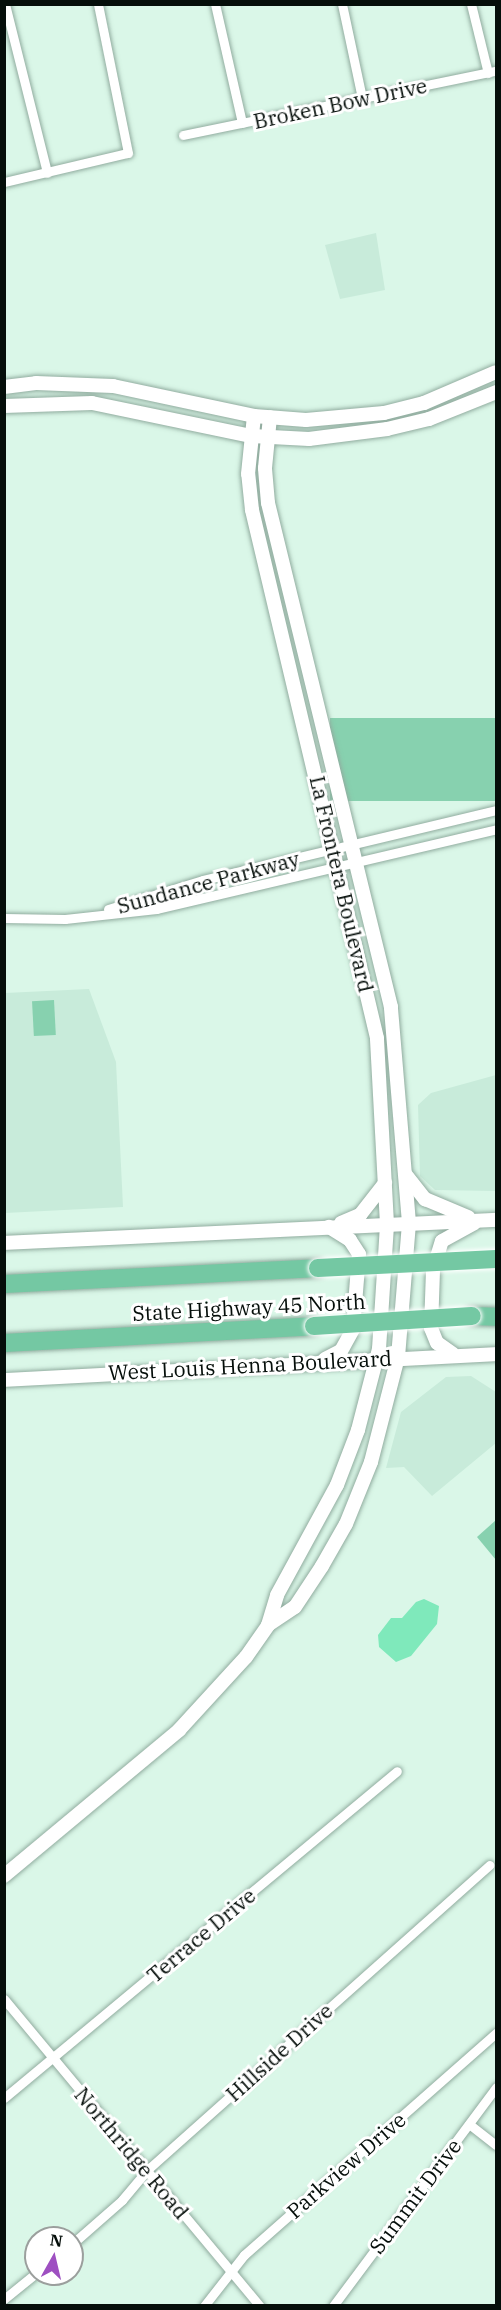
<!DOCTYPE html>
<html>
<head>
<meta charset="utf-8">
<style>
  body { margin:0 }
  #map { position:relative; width:501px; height:2310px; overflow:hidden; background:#daf7e8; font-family:"IBM Plex Serif",serif }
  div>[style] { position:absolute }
  .built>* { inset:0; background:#c8ebda }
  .green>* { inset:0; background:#87d1af; transform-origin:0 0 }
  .water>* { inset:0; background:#7fe9bb }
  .roads { filter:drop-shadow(0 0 2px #91ac9f) drop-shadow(0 0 2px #91ac9f) }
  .street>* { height:9px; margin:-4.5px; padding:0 4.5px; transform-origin:4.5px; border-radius:4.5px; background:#fff }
  .secondary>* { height:14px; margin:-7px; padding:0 7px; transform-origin:7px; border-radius:7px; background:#fff }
  .highway>* { height:18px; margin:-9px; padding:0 9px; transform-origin:9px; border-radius:9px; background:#74c8a3 }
  .bridges { filter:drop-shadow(0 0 2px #fff) drop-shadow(0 0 2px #fff) }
  .highway-bridge>* { height:18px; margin:-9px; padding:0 9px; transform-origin:9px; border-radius:9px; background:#74c8a3 }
  span { translate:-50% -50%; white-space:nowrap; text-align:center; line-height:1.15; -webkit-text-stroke:6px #fff; paint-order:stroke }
  .street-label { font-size:21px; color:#050e0a }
  .frame { position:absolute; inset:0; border:6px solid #050e0a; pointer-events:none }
  .north { position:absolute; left:24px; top:2226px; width:60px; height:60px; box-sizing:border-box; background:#fff; border:2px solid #9b9f9d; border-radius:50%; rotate:8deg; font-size:16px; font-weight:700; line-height:24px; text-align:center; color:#050e0a }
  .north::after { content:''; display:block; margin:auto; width:21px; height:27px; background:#9e50c1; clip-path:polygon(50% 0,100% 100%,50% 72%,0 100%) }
</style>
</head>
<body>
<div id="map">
  <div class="built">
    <div style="clip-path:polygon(376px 233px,385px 290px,340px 299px,325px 245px)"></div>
    <div style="clip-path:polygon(89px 989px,116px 1062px,123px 1207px,5px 1213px,5px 993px)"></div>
    <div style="clip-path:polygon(496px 1075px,496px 1191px,435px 1190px,420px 1176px,418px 1105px,431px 1093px)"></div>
    <div style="clip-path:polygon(471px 1376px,496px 1392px,496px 1443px,432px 1496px,404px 1467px,386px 1468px,401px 1412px,446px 1377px)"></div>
  </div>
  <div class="green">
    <div style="left:496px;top:718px;width:83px;height:166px;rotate:90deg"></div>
    <div style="left:54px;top:1000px;width:35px;height:22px;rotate:87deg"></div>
    <div style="clip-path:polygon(496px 1520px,496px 1560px,477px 1537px)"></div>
  </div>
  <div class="water">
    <div style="clip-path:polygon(424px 1599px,439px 1606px,437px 1624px,411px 1656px,396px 1662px,379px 1647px,378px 1635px,391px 1618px,402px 1618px,416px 1602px)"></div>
  </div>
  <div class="roads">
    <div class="street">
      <div style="left:5px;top:4px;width:174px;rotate:76deg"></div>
      <div style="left:215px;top:4px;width:122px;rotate:77.2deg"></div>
      <div style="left:342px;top:4px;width:96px;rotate:78deg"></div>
      <div style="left:471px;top:4px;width:71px;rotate:76.2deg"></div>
      <div style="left:183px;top:135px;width:319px;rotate:-11.6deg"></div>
      <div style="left:4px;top:182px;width:127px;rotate:-13.2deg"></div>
      <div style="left:128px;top:153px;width:152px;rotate:-101.4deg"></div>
      <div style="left:108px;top:909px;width:99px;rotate:-17deg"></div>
      <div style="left:203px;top:880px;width:301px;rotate:-13.4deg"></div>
      <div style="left:4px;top:918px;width:61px;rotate:0.9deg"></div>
      <div style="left:65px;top:919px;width:92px;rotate:-6.3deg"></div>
      <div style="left:156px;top:909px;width:349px;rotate:-13.2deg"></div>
      <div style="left:4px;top:1999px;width:400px;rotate:50.2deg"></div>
      <div style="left:4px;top:2098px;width:511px;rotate:-39.76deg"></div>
      <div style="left:469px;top:2124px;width:34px;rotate:38deg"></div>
      <div style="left:72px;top:2244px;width:67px;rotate:-41.3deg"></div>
      <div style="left:122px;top:2200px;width:38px;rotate:-50deg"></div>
      <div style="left:146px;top:2171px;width:460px;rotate:-41.7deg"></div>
      <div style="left:4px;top:2299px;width:41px;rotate:-39.1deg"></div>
      <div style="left:204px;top:2306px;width:65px;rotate:-51.9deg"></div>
      <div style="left:244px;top:2255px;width:336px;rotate:-41.4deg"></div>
      <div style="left:333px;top:2306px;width:273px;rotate:-53.3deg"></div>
    </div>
    <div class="secondary">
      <div style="left:4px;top:387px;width:32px;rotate:-7deg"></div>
      <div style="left:36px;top:383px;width:77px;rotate:2.2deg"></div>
      <div style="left:113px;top:386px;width:144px;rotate:12deg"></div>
      <div style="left:254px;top:416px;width:52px;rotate:4.4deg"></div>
      <div style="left:306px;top:420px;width:78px;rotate:-5.1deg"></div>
      <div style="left:384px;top:413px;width:41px;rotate:-14deg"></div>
      <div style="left:424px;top:403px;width:78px;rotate:-23.3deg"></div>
      <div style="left:4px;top:406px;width:88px;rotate:-2deg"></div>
      <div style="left:92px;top:403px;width:163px;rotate:11.7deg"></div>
      <div style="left:252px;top:436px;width:57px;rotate:3deg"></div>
      <div style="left:309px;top:439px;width:79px;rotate:-7.3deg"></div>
      <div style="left:387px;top:429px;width:43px;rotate:-13.4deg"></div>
      <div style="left:429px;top:419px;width:72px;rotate:-21.9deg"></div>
      <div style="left:406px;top:1175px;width:31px;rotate:52deg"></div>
      <div style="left:425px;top:1199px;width:47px;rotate:22.7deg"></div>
      <div style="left:341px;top:1223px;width:21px;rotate:-23deg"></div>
      <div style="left:360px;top:1215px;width:41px;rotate:-52deg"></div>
      <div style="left:4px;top:1243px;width:493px;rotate:-2.7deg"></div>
      <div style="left:453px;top:1354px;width:19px;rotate:-145deg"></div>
      <div style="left:437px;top:1343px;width:16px;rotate:-112deg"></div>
      <div style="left:431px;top:1328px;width:58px;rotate:-88deg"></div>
      <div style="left:433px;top:1270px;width:30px;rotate:-73deg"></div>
      <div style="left:442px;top:1241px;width:37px;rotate:-29deg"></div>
      <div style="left:325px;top:1359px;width:18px;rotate:-27deg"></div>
      <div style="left:341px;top:1351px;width:25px;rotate:-61deg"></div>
      <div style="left:353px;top:1329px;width:75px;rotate:-85.4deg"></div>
      <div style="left:359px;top:1254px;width:17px;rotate:-123deg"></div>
      <div style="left:350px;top:1240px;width:25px;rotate:-148deg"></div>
      <div style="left:4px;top:1380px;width:493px;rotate:-3deg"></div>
      <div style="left:268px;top:1625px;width:32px;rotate:-34deg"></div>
      <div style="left:295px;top:1607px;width:49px;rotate:-56.6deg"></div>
      <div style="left:322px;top:1566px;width:48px;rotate:-60.3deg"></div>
      <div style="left:346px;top:1524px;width:67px;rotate:-68deg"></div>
      <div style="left:371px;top:1462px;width:108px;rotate:-75.6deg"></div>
      <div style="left:398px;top:1357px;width:134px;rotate:-85.3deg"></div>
      <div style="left:409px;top:1223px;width:217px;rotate:-94.8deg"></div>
      <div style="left:391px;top:1007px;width:519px;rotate:-103.71deg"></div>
      <div style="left:268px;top:503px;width:35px;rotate:-95deg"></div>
      <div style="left:265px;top:468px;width:51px;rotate:-84.4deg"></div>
      <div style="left:4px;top:1876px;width:228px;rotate:-39.8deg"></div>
      <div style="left:179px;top:1730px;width:99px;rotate:-47.5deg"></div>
      <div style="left:246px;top:1657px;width:39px;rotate:-55deg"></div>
      <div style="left:268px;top:1625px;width:31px;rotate:-73deg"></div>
      <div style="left:277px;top:1595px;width:125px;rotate:-61.4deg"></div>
      <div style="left:337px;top:1485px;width:59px;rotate:-69.1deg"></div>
      <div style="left:358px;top:1430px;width:84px;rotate:-75.5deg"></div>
      <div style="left:379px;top:1349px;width:125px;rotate:-86.3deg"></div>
      <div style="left:387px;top:1224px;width:186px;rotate:-93.1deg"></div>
      <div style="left:377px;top:1038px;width:543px;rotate:-103.32deg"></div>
      <div style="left:252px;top:510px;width:36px;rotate:-96deg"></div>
      <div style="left:248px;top:474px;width:58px;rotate:-84.1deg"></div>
    </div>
    <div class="highway">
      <div style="left:4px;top:1284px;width:314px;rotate:-2.9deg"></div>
      <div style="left:472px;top:1316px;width:24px;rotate:2deg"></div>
      <div style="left:4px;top:1343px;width:310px;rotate:-3.1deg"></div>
    </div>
  </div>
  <div class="bridges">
    <div class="highway-bridge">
      <div style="left:318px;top:1268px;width:178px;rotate:-2.9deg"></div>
      <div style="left:314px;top:1326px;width:158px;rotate:-3.6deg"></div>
    </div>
  </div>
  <div class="street-label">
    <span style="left:340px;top:103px;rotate:-12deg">Broken Bow Drive</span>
    <span style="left:208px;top:882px;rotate:-15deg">Sundance Parkway</span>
    <span style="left:342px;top:884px;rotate:77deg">La Frontera Boulevard</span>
    <span style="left:249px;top:1307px;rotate:-3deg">State Highway 45 North</span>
    <span style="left:250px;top:1365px;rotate:-3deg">West Louis Henna Boulevard</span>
    <span style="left:201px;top:1935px;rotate:-40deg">Terrace Drive</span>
    <span style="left:279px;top:2052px;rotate:-42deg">Hillside Drive</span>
    <span style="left:132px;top:2153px;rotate:50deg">Northridge Road</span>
    <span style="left:346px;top:2165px;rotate:-41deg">Parkview Drive</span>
    <span style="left:415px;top:2196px;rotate:-53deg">Summit Drive</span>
  </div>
  <div class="frame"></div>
  <div class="north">N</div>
</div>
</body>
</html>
